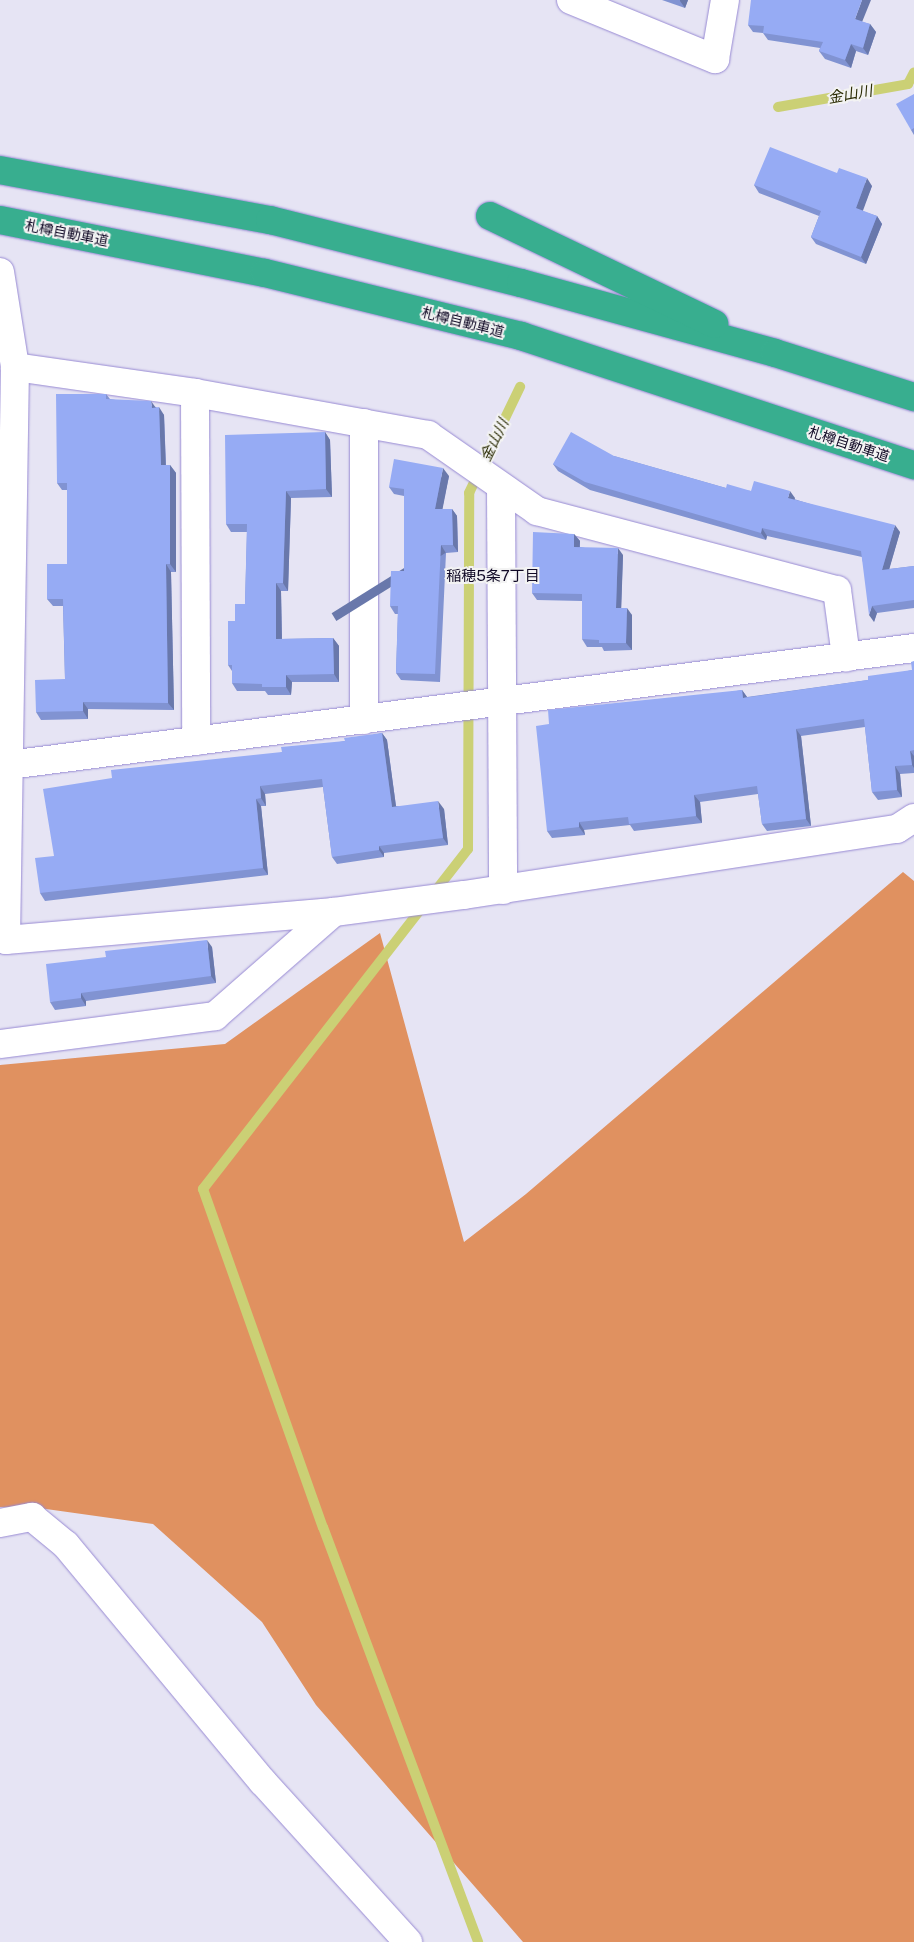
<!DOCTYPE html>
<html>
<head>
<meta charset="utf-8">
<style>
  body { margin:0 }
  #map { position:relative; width:914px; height:1942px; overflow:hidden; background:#e6e4f4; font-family:"Public Sans","Noto Sans JP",sans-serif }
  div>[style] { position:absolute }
  .forest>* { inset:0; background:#e09160 }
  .stream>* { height:10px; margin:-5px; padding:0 5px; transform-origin:5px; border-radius:5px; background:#cbd075 }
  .roads { filter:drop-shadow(0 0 1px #9789d3) drop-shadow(0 0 1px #9789d3) }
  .minor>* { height:28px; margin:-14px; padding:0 14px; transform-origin:14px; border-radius:14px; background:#fff }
  .highway>* { height:28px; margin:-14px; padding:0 14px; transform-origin:14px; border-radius:14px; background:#38ae8f }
  .wall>* { inset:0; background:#8193d2 }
  .shaded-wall>* { inset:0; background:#6978ab; transform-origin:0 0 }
  .building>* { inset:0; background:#96abf4 }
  span { translate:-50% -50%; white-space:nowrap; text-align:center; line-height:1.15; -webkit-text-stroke:4px #f3f3f3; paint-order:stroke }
  .street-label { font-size:14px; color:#110a26 }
  .water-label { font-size:15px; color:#2b2c04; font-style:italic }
  .neighbourhood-label { font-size:15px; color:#110a26 }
</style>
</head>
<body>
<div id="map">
  <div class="forest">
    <div style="clip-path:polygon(903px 872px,914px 881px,914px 1942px,523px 1942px,316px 1705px,262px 1622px,153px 1524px,39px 1508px,0 1507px,0 1065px,225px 1044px,380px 933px,464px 1242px,526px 1194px)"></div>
  </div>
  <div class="stream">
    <div style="left:778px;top:107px;width:132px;rotate:-10deg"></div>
    <div style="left:908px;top:84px;width:13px;rotate:-63deg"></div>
    <div style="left:433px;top:894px;width:57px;rotate:-52.1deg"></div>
    <div style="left:468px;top:849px;width:356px;rotate:-89.8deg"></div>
    <div style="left:469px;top:493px;width:118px;rotate:-64.3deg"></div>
    <div style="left:424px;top:905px;width:360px;rotate:127.9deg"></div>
    <div style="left:203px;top:1189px;width:359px;rotate:70.5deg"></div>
    <div style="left:323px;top:1527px;width:443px;rotate:69.5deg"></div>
  </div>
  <div class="roads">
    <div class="minor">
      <div style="left:571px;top:0;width:156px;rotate:22.3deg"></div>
      <div style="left:715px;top:59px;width:60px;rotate:-80.4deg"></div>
      <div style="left:0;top:272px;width:96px;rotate:81deg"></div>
      <div style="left:15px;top:367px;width:573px;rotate:90.9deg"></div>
      <div style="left:6px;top:940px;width:329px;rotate:-4.9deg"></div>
      <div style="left:334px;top:912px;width:131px;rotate:-7.5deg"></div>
      <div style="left:464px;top:895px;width:438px;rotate:-8.7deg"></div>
      <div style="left:897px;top:829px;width:20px;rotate:-33deg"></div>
      <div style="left:15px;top:367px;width:182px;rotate:8.2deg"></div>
      <div style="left:195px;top:393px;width:237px;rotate:10.2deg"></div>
      <div style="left:428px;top:435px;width:133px;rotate:34.9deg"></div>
      <div style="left:537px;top:511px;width:310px;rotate:14.8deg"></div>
      <div style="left:837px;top:590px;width:68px;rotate:82.3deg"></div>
      <div style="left:195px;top:393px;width:348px;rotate:89.8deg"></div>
      <div style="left:501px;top:487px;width:403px;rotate:89.7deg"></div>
      <div style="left:364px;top:720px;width:297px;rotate:-90deg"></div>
      <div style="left:9px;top:765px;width:913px;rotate:-7.37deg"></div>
      <div style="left:0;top:1044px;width:217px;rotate:-7.4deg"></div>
      <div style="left:215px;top:1016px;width:158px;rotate:-41.2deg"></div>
      <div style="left:0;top:1523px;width:33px;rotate:-11deg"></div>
      <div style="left:32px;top:1517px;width:44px;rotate:39.5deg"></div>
      <div style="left:66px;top:1545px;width:308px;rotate:50.3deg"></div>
      <div style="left:263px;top:1782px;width:216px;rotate:47.8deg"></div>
    </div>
    <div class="highway">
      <div style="left:0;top:170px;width:275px;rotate:10.5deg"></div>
      <div style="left:270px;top:220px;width:259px;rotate:14.1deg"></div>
      <div style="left:521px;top:283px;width:263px;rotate:15.4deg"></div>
      <div style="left:775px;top:353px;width:146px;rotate:17.6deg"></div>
      <div style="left:490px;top:216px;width:249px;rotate:25.7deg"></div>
      <div style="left:0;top:220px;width:270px;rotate:11.3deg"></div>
      <div style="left:265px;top:273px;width:264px;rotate:13.8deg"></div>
      <div style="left:521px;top:336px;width:414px;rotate:18.2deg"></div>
    </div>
  </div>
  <div class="wall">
    <div style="clip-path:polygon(662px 0,688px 0,685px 8px)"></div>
    <div style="clip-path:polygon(862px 22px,870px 24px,876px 32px,868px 55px,856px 51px,851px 68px,825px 59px,819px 51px,820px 48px,768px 40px,763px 33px,753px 32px,748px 25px)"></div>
    <div style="clip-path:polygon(914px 94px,914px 135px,911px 130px)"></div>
    <div style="clip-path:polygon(837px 173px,872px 186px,862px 211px,877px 216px,882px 224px,866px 264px,816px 244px,811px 237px,819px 216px,759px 193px,754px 185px)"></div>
    <div style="clip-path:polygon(106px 394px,110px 399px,156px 407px,164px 415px,166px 465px,170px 465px,176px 473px,176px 572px,171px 572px,174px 710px,88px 709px,88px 719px,41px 720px,36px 712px,65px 679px,63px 606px,53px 606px,47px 599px,67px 564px,67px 490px,62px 490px,57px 483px)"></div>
    <div style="clip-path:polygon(325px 432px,330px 440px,332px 497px,291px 498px,288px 591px,281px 591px,282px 639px,333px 638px,339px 646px,339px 682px,292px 682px,291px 695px,268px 695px,265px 691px,237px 691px,232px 683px,232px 671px,228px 665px,235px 621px,245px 604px,247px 532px,231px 532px,226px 524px)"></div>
    <div style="clip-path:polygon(614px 456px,726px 488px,751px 491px,795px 498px,794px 499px,900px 532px,889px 569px,914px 566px,914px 608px,877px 613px,874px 622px,862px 557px,767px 536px,766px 540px,590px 490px,558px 471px,553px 464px)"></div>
    <div style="clip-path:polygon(449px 476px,442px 509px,452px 509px,457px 516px,458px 552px,446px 553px,440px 682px,401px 680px,396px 673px,398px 614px,395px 614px,390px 606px,404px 571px,404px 496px,394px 494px,389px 487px)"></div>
    <div style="clip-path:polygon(574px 534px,580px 541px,580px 547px,623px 555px,621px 608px,632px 615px,632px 650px,604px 651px,602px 647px,587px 647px,582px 639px,582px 601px,537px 600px,532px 593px)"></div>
    <div style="clip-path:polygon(914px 661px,914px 773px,900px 774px,902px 797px,878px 800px,872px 792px,865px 727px,801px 736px,811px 826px,767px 831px,762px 824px,758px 794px,700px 802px,702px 823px,634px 831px,630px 825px,584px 830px,585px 835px,552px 838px,547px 831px,549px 724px,742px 690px,747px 697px,868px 680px,912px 670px)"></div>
    <div style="clip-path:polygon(382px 733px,387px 740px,396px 806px,444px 809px,448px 845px,384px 853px,384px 857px,337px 864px,332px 857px,323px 787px,265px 794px,266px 806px,261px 806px,268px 875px,45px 901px,40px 893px,54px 856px,282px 752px,345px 741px)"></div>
    <div style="clip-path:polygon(212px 947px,216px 983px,86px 1001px,86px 1006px,55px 1010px,50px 1002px)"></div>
  </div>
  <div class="shaded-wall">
    <div style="clip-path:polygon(680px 0,688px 0,685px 8px,680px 1px)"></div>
    <div style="clip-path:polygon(862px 0,871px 0,860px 27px,855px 19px)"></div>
    <div style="clip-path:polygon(870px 24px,876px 32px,868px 55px,863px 48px)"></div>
    <div style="clip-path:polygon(851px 44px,856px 51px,851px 68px,845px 60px)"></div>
    <div style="clip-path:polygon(867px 178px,872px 186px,861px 216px,856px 208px)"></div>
    <div style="clip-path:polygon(877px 216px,882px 224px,866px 264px,861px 257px)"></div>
    <div style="clip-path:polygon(151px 401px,156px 408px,152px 408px)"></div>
    <div style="clip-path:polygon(159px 407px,164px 415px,166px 473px,161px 465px)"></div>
    <div style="clip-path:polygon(325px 432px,330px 440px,332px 497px,326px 489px)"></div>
    <div style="clip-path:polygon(170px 465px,176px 473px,176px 572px,170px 564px)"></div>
    <div style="clip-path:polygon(443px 468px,449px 476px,441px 517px,435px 509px)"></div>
    <div style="clip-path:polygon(286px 491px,291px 498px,288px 591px,283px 583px)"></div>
    <div style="clip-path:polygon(790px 491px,795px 498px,793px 505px,788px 498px)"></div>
    <div style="clip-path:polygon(452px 509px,457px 516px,458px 552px,453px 545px)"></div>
    <div style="clip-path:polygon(895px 525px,900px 532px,887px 577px,882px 570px)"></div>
    <div style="clip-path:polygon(762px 528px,767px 536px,766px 540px,761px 533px)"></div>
    <div style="clip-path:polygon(574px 534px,580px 541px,579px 554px,574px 547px)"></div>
    <div style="left:441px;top:545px;width:9px;height:129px;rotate:58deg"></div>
    <div style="clip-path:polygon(618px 548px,623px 555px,621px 615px,616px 608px)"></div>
    <div style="clip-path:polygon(166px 564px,171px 572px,174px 710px,168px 703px)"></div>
    <div style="clip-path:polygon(276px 583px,281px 591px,282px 646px,276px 639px)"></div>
    <div style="clip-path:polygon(872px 606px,877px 613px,874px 622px,869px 615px)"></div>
    <div style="clip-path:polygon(627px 608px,632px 615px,632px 650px,626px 643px)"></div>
    <div style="clip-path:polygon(333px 638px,339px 646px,339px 682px,334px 674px)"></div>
    <div style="clip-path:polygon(286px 675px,292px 682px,291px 695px,286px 687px)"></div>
    <div style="clip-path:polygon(742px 690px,747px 697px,743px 698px)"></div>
    <div style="clip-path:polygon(83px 702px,88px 709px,88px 719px,83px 711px)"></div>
    <div style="clip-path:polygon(796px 729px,801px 736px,811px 826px,806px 819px)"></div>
    <div style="clip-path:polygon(382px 733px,387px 740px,397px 814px,392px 807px)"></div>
    <div style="clip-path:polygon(910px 751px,914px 756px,914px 768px,912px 765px)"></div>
    <div style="clip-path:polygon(895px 766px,900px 774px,902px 797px,897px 790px)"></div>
    <div style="clip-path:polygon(260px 786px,265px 794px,266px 806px,261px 798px)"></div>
    <div style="clip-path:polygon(694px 795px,700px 802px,702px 823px,696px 816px)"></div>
    <div style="clip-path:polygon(256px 799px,261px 806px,268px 875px,263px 868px)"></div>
    <div style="clip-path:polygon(438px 801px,444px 809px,448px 845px,443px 838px)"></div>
    <div style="clip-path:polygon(579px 822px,584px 830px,585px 835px,579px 827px)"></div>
    <div style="clip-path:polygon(379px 846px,384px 853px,384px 857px,379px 850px)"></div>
    <div style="clip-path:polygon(207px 940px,212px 947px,216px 983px,211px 976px)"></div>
    <div style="clip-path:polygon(81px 993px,86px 1001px,86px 1006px,81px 998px)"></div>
  </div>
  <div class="building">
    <div style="clip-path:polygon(751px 0,862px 0,855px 19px,870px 24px,863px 48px,851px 44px,845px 60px,819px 51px,823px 42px,763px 33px,764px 26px,748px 25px)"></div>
    <div style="clip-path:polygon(914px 94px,914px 128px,911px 130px,896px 104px)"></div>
    <div style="clip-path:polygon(770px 147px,837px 173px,839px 168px,867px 178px,856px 208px,877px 216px,861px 257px,811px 237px,821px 211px,754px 185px)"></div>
    <div style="clip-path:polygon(56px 394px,106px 394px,106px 399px,151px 401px,152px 408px,159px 407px,161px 465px,170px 465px,170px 564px,166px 564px,168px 703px,83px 702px,83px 711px,36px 712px,35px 680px,65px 679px,63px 599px,47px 599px,47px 564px,67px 564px,67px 483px,57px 483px)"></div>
    <div style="clip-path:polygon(325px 432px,326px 489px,286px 491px,283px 583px,276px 583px,276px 639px,333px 638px,334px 674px,286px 675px,286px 687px,262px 687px,262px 684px,232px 683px,232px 665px,228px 665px,228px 621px,235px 621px,235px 604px,245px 604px,247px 524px,226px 524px,225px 435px)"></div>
    <div style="clip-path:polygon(571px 432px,614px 456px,726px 488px,727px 484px,751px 491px,754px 481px,790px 491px,788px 498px,895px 525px,882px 570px,914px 566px,914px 600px,872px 606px,869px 615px,861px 551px,762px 528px,761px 533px,585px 482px,553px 464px)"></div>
    <div style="clip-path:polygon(394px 459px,443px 468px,435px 509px,452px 509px,453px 545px,441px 545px,435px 674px,396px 673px,398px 606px,390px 606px,391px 571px,404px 571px,404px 489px,389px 487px)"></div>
    <div style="clip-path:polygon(533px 532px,574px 534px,574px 547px,618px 548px,616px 608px,627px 608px,626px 643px,599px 643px,599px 640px,582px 639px,582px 594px,532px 593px)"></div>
    <div style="clip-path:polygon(914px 661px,914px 750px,910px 751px,912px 765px,895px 766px,897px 790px,872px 792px,864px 719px,796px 729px,806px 819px,762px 824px,757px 786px,694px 795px,696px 816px,629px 824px,628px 817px,579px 822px,579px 827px,547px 831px,536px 726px,549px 724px,548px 710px,742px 690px,743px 698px,868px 680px,868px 676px,912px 670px,911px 662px)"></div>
    <div style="clip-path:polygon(382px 733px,392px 807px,438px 801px,443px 838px,379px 846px,379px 850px,332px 857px,322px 779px,260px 786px,261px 798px,256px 799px,263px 868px,40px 893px,35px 858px,54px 856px,43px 789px,112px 778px,111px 770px,282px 752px,281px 747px,345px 741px,344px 738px)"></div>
    <div style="clip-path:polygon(207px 940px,211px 976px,81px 993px,81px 998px,50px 1002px,46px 964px,106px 957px,105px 951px)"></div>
  </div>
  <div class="street-label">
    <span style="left:67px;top:233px;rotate:11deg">札樽自動車道</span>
    <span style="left:463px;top:322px;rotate:14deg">札樽自動車道</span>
    <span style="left:849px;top:444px;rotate:18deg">札樽自動車道</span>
  </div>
  <div class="water-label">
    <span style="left:850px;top:94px;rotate:-10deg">金山川</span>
    <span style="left:494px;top:440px;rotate:-64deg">金山川</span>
  </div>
  <div class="neighbourhood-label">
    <span style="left:493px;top:576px">稲穂5条7丁目</span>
  </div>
</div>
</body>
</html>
